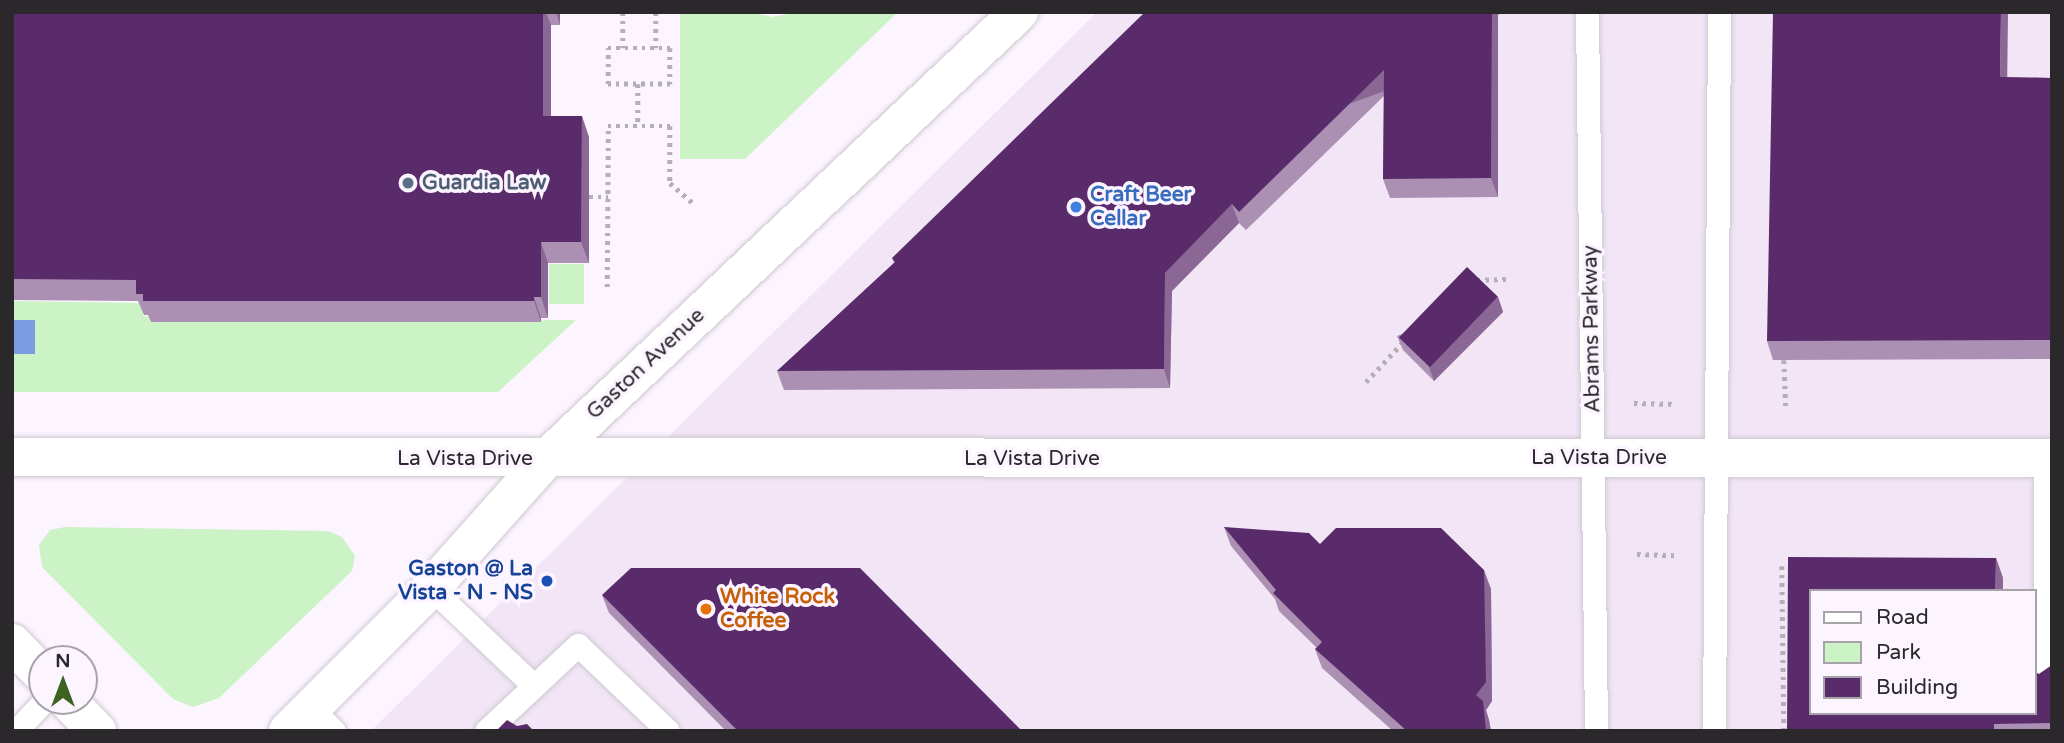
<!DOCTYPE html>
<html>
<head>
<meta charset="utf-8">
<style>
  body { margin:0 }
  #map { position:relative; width:2064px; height:743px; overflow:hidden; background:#fcf4fe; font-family:"Varela Round",sans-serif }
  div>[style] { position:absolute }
  .built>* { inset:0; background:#f1e5f6 }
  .green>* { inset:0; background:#ccf3c5; transform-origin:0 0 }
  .water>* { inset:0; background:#7a9ce4; transform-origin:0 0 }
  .path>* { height:4.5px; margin-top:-2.25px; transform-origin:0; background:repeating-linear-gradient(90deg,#b4aeb6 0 3.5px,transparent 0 8.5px) }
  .roads { filter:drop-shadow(0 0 2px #cfc8d2) drop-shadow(0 0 2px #cfc8d2) }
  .service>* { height:23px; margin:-11.5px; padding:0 11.5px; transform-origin:11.5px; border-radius:11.5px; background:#fff }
  .tertiary>* { height:38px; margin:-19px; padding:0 19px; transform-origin:19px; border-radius:19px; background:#fff }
  .secondary>* { height:38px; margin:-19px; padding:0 19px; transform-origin:19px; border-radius:19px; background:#fff }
  .wall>* { inset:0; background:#ab90b4 }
  .shaded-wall>* { inset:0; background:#8b6796; transform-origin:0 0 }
  .building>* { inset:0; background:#5a2b6a; transform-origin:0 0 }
  .dots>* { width:19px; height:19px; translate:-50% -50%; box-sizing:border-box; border:4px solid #fcf4fe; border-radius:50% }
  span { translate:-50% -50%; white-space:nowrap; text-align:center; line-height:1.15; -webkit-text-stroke:7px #fcf4fe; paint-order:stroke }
  .service-label { font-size:21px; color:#4e5e75; font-weight:700 }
  .left { translate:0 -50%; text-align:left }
  .shop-label { font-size:21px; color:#366cbe; font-weight:700 }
  .street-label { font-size:21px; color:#2a282b }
  .transit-label { font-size:21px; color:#164399; font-weight:700 }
  .right { translate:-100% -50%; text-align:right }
  .food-label { font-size:21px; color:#c56008; font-weight:700 }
  .frame { position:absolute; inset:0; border:14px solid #2a282b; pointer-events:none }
  .legend { position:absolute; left:1809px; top:589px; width:228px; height:126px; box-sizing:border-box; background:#fcf4fe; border:2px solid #a8a2aa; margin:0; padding:9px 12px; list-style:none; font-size:21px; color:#2a282b }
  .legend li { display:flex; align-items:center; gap:14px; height:35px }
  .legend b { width:35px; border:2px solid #a8a2aa }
  .north { position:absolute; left:28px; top:645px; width:70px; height:70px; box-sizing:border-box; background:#fcf4fe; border:2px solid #a8a2aa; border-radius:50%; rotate:0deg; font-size:19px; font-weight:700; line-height:28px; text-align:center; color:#2a282b }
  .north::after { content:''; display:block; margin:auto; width:24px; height:32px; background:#3c6420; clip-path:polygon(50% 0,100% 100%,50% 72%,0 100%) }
</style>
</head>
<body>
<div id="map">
  <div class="built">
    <div style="clip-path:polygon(evenodd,1097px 12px,2052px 12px,2052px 731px,371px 731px,1097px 12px,1810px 591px,2034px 591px,2034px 713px,1810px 713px,1810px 591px)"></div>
  </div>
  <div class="green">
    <div style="clip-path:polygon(680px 12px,752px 12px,772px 17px,799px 12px,898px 12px,745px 159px,680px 159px)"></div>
    <div style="left:549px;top:264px;width:35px;height:40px"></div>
    <div style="clip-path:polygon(12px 301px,143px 303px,143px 316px,150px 317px,150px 322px,576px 320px,498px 392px,12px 392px)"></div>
    <div style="clip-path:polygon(65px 527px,328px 531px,342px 537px,355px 556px,352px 571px,219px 698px,193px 707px,173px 699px,42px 567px,39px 545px,50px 530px)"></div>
  </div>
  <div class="water">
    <div style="left:12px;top:320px;width:23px;height:34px"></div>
  </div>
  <div class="path">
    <div style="left:623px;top:12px;width:36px;rotate:90deg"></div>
    <div style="left:656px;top:12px;width:36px;rotate:90deg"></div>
    <div style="left:608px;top:48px;width:62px"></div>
    <div style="left:670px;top:48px;width:36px;rotate:90deg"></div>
    <div style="left:670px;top:84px;width:62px;rotate:180deg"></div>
    <div style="left:608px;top:84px;width:36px;rotate:-90deg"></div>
    <div style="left:638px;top:84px;width:42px;rotate:90deg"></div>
    <div style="left:589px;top:197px;width:19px"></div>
    <div style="left:1477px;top:280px;width:29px;rotate:-2deg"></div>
    <div style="left:607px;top:287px;width:161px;rotate:-89.6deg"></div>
    <div style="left:608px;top:126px;width:62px"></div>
    <div style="left:670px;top:126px;width:57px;rotate:90deg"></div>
    <div style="left:670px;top:183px;width:33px;rotate:41deg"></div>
    <div style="left:1784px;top:360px;width:47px;rotate:87.6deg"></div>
    <div style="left:1366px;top:382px;width:54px;rotate:-47.2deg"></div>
    <div style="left:1634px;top:403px;width:41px;rotate:1.4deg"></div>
    <div style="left:1637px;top:554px;width:37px;rotate:2deg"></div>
    <div style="left:1782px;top:566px;width:165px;rotate:89.3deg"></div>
  </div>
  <div class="roads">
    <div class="service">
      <div style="left:1587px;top:12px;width:719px;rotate:89.28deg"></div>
      <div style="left:2045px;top:458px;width:222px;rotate:90deg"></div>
      <div style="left:431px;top:588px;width:142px;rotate:43.6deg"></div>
      <div style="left:310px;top:707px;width:34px;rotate:45deg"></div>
      <div style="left:16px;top:731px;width:41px;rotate:-47deg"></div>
      <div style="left:486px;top:731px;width:126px;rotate:-43.1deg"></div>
      <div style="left:578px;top:645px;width:124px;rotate:43.7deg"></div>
      <div style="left:1714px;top:731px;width:719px;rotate:-89.6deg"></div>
    </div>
    <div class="tertiary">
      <div style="left:12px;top:457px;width:2040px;rotate:0.03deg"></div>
      <div style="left:12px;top:643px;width:43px;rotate:45.9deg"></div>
      <div style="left:68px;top:701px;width:42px;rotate:46deg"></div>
    </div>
    <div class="secondary">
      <div style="left:288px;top:731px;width:202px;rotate:-45deg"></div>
      <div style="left:431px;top:588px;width:173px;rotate:-48.3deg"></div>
      <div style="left:546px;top:459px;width:651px;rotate:-43.38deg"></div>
    </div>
  </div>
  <div class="wall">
    <div style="clip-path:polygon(12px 12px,560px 12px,560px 25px,551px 25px,551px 116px,589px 137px,589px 263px,548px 263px,548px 318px,541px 318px,541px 322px,151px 322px,148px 315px,144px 315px,138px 301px,12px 300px)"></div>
    <div style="clip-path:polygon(1498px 15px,1498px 197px,1390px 198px,1383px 179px,1384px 96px,1246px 230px,1239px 223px,1172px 291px,1170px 388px,784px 390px,777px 371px,894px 263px,892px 258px)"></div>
    <div style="clip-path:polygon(2007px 77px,2052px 78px,2052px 359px,1773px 360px,1767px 341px)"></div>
    <div style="clip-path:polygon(1498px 297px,1503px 312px,1434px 381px,1403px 350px,1397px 336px)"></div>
    <div style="clip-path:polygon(1224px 527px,1320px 544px,1491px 589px,1492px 701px,1486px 710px,1489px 720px,1491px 731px,1393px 731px,1322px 668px,1315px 649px,1317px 648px,1279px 611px,1275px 599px,1231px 546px)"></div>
    <div style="clip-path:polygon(1996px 558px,2003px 578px,1810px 713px,2039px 674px,2052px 665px,2052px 731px,1787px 731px)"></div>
    <div style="clip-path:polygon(602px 595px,1022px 731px,726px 731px,609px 613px)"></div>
  </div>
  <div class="shaded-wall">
    <div style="clip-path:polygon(543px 12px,546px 12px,551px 25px,551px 137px,543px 116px)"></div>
    <div style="clip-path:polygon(556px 12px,560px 12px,560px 25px)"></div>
    <div style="clip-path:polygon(1492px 12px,1502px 12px,1498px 15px,1498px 197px,1491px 178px)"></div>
    <div style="clip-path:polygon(2001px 12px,2008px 12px,2007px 96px,2000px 77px)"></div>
    <div style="left:1384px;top:70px;width:20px;height:203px;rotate:70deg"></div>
    <div style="clip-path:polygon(582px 116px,589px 137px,589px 263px,581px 242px)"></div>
    <div style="clip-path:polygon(1232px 204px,1239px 223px,1172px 291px,1170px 388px,1164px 369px,1165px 273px)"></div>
    <div style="clip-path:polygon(541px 242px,548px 263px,548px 318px,541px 297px)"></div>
    <div style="clip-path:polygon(534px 297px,541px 318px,541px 322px,534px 301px)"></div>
    <div style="clip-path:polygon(1498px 297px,1503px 312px,1434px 381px,1429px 367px)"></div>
    <div style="clip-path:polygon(1996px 558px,2003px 578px,2003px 591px,1995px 591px)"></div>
    <div style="clip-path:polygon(1484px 570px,1491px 589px,1492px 701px,1486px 710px,1489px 720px,1491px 731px,1486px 731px,1476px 695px)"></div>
  </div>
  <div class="building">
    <div style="clip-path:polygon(12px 12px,543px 12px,543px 116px,582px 116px,581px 242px,541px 242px,541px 297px,534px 297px,534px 301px,143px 301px,143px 294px,136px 294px,136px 280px,12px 279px)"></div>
    <div style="clip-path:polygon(1145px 12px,1492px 12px,1491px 178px,1383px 179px,1384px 70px,1239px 212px,1232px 204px,1165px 273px,1164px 369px,777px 371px,895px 262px,892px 258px)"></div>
    <div style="clip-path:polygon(1773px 12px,2001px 12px,2000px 77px,2052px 78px,2052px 340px,1767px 341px)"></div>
    <div style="left:1467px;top:267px;width:43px;height:98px;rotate:44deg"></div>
    <div style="clip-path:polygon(1224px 527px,1309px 533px,1320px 544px,1336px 528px,1441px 528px,1484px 570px,1486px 682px,1476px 695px,1483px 701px,1486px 731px,1407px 731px,1315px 649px,1322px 642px,1273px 593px,1276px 590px)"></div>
    <div style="clip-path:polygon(1788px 557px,1996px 558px,1995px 591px,1810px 591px,1810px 713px,2034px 713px,2034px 671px,2039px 674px,2052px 665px,2052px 723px,1994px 724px,1994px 731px,1787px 731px)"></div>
    <div style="clip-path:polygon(631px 568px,860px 568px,1022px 731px,738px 731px,602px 595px)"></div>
    <div style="clip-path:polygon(507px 720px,517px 726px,527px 724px,534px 731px,496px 731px)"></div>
  </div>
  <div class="dots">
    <div style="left:408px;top:183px;background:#5c6f8a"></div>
    <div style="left:1076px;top:207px;background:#3f7fe0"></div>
    <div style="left:547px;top:581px;background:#1a4fb4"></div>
    <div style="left:706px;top:609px;background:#e8710a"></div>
  </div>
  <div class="service-label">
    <span class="left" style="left:422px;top:183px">Guardia Law</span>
  </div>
  <div class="shop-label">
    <span class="left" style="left:1090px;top:207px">Craft Beer<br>Cellar</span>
  </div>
  <div class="street-label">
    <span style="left:1592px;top:329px;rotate:-91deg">Abrams Parkway</span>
    <span style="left:646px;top:364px;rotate:-43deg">Gaston Avenue</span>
    <span style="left:1599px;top:458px">La Vista Drive</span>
    <span style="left:465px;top:459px">La Vista Drive</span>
    <span style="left:1032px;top:459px">La Vista Drive</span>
  </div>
  <div class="transit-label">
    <span class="right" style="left:533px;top:581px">Gaston @ La<br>Vista - N - NS</span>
  </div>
  <div class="food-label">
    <span class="left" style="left:720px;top:609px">White Rock<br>Coffee</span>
  </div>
  <div class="frame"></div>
  <ul class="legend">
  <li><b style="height:9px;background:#fff"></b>Road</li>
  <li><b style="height:19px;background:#ccf3c5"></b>Park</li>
  <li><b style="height:19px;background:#5a2b6a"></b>Building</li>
  </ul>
  <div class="north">N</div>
</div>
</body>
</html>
